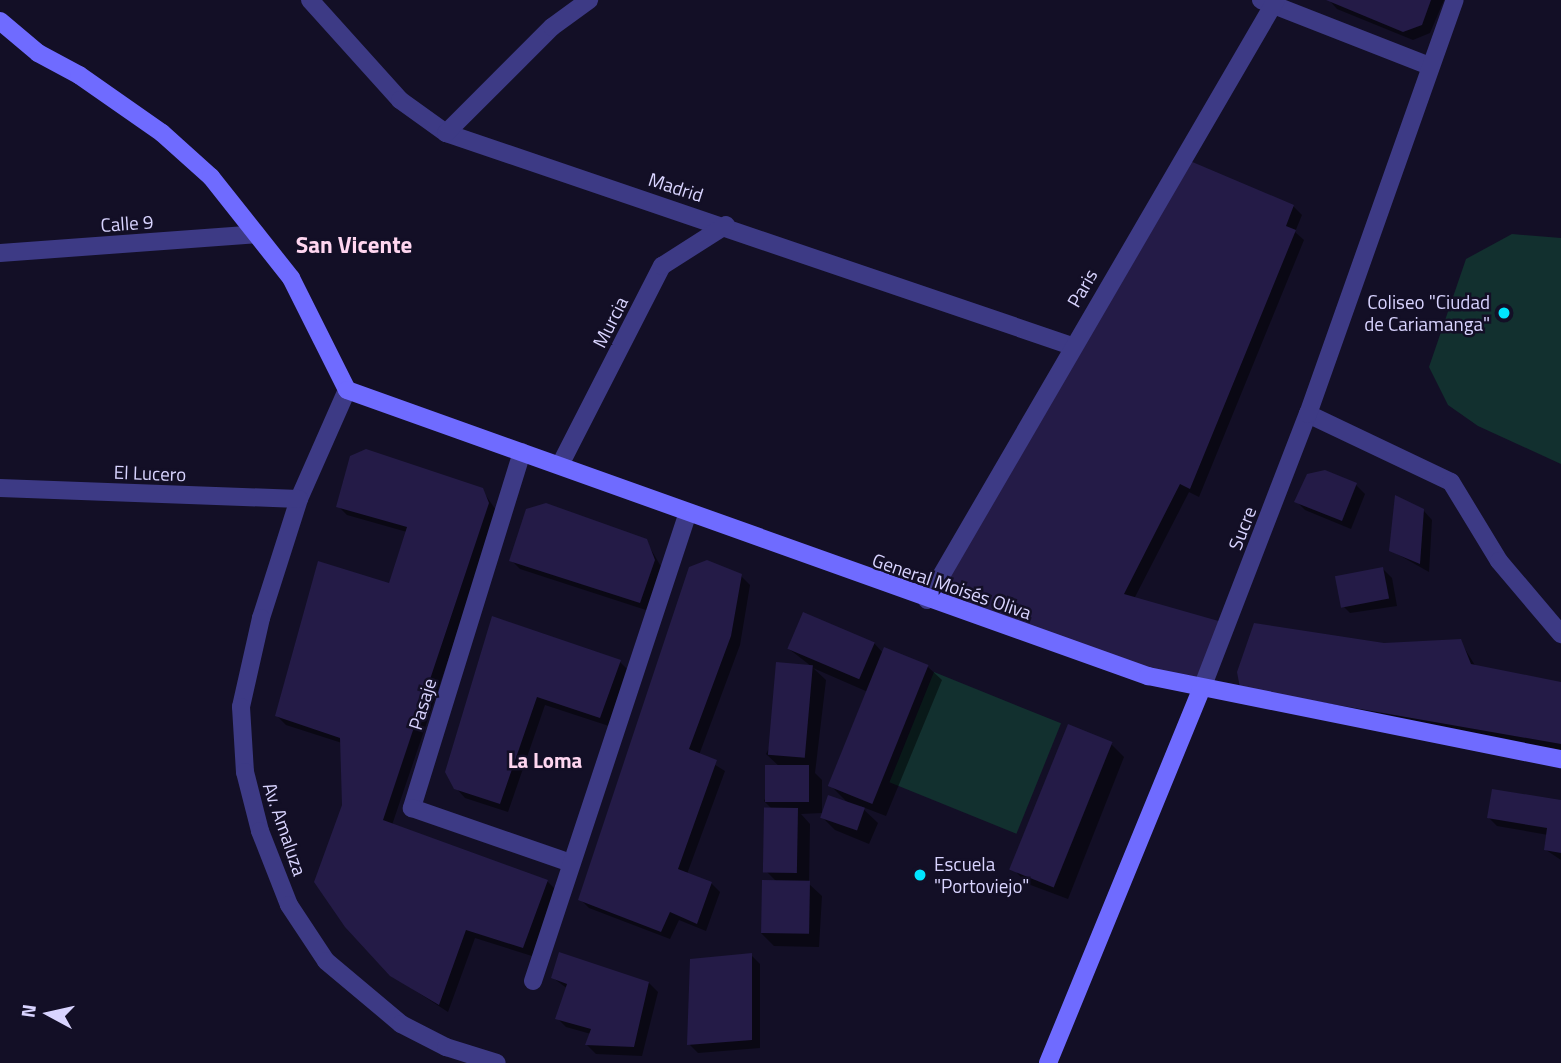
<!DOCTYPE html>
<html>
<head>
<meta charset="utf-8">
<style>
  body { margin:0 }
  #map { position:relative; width:1561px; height:1063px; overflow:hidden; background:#130f26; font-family:"Titillium Web",sans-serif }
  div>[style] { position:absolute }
  .green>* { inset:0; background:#12302f; transform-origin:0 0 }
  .shadow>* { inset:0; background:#0007 }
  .building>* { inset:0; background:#241b47; transform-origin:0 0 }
  .street>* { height:18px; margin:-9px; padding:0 9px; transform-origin:9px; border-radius:9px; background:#3d3a85 }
  .secondary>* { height:18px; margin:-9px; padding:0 9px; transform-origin:9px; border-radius:9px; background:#6f6bff }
  .dots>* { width:19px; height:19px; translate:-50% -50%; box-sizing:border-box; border:4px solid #130f26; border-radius:50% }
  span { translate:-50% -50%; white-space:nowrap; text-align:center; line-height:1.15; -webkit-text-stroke:5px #130f26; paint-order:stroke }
  .street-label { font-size:19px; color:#d9d4ff }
  .poi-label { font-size:19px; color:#d9d4ff }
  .right { translate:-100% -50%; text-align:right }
  .left { translate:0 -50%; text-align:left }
  .neighbourhood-label { font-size:21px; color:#ffd6f0; font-weight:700 }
  .quarter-label { font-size:23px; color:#ffd6f0; font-weight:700 }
  .north { position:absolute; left:14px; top:979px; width:70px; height:70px; -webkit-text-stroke:5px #130f26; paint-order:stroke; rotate:278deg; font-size:19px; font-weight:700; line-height:28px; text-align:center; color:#d9d4ff }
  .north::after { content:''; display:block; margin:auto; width:24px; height:32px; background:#d9d4ff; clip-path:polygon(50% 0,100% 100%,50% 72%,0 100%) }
</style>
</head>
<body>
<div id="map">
  <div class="green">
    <div style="clip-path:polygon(1512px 234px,1561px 238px,1561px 464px,1478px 426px,1448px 405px,1429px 367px,1466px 259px)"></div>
    <div style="left:934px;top:672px;width:137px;height:119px;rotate:22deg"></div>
  </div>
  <div class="shadow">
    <div style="clip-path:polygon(1329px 0,1444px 0,1430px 33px,1413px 40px,1337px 9px)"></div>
    <div style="clip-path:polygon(1293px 206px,1302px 215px,1295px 232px,1304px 240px,1199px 497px,1189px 492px,1134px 599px,1035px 635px)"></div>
    <div style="clip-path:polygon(1325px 472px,1356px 485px,1365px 494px,1351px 529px,1305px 510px,1296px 501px)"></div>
    <div style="clip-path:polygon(482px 490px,498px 513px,392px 825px,547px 881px,556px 890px,532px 956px,475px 938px,448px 1012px,391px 975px,344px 805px,342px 743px,286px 725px,277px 716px,390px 585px,407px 532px,347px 515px,338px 506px)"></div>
    <div style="clip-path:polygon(1423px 510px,1432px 520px,1429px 572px,1390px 550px)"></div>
    <div style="clip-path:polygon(646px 541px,663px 570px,649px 611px,520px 569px,511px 560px)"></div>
    <div style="clip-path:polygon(1383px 569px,1392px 578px,1397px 606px,1350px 613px,1341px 604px)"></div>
    <div style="clip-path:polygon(741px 576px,750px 585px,740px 645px,699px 755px,725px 771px,687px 874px,711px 883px,720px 892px,706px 931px,679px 920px,670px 939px,589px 908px,580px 899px)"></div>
    <div style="clip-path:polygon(493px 618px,620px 662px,629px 671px,609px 726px,545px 705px,508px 812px,465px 798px,456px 788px)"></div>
    <div style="clip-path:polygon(1460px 641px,1476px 667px,1561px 684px,1561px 751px,1250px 696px)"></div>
    <div style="clip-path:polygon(874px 643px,883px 653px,928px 667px,942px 680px,886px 816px,860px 806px,878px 823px,869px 844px,835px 830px,821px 816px,849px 804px,831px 786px,868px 692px,813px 668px,826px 680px,815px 773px,822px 780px,822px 813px,801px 814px,810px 824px,809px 884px,822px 896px,819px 947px,774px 946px,761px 933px,777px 882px,766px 871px,774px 811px,764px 801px,780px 767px,766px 754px,811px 666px,789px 649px)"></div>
    <div style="clip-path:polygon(1111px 744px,1124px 757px,1068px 899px,1028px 884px,1014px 870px)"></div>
    <div style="clip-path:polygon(1561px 803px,1561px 860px,1546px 850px,1548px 835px,1497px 826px,1488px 817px)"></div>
    <div style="clip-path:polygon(751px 955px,760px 964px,760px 1048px,698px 1053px,689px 1044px)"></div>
    <div style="clip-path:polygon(553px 978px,649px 983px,658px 992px,642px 1056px,596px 1054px,587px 1045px,591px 1034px,566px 1027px,557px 1018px,568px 989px)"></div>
  </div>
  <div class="building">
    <div style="clip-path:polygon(1326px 0,1431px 0,1422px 25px,1403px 32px)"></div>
    <div style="clip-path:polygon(1183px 158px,1294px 205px,1286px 226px,1296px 230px,1190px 489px,1180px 484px,1124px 594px,1222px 622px,1199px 682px,978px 617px,930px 594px)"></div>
    <div style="clip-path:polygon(366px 449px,483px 488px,489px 503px,383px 820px,548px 880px,523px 948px,466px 930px,439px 1005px,390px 976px,345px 927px,314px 882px,342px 805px,340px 738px,275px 716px,318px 561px,389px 583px,407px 527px,336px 507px,350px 456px)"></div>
    <div style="clip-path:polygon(1325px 470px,1357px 483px,1342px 521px,1294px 502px,1307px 474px)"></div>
    <div style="clip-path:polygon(1395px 495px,1424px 509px,1420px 564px,1389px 551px)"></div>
    <div style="clip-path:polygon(546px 503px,647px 539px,655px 560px,640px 603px,509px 561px,526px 509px)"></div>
    <div style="clip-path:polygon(707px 560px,742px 574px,731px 636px,689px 749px,717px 760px,678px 869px,712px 882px,697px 924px,670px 912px,661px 932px,578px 900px,689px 567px)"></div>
    <div style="left:1383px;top:567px;width:32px;height:49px;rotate:79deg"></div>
    <div style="left:803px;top:612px;width:78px;height:40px;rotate:23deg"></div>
    <div style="clip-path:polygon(492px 616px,621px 660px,600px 718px,537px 697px,500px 804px,454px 789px,445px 772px)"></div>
    <div style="clip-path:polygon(1254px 623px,1384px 643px,1461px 639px,1471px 664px,1561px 682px,1561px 744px,1240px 688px,1237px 672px)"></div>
    <div style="left:884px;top:647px;width:48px;height:150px;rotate:22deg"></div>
    <div style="left:776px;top:662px;width:37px;height:93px;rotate:5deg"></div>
    <div style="left:1068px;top:724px;width:48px;height:157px;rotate:22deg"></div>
    <div style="left:765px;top:765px;width:44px;height:37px"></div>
    <div style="clip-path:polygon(1492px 789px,1561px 800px,1561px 853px,1544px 850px,1547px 828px,1487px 818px)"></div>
    <div style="left:828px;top:795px;width:39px;height:24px;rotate:19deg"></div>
    <div style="left:798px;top:808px;width:65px;height:34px;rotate:91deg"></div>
    <div style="left:762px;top:880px;width:48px;height:53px;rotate:1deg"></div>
    <div style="clip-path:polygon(559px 952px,649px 982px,634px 1047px,585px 1045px,591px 1029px,555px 1019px,567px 984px,551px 978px)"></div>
    <div style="clip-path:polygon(752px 953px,752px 1040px,687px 1045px,690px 959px)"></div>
  </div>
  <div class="street">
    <div style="left:310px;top:0;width:135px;rotate:48deg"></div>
    <div style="left:400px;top:100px;width:57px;rotate:35.7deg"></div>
    <div style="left:446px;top:133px;width:661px;rotate:18.79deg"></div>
    <div style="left:1261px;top:0;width:180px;rotate:21.4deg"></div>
    <div style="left:446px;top:133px;width:150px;rotate:-45deg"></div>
    <div style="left:552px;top:27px;width:46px;rotate:-36.1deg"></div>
    <div style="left:0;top:253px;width:257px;rotate:-4.2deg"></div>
    <div style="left:347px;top:390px;width:119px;rotate:113.8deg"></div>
    <div style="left:299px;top:499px;width:125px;rotate:107.7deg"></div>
    <div style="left:261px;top:618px;width:91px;rotate:102.7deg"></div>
    <div style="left:241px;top:707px;width:65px;rotate:86.5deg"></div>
    <div style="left:245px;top:772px;width:61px;rotate:75.7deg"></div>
    <div style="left:260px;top:831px;width:79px;rotate:68.6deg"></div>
    <div style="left:289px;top:905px;width:67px;rotate:56.5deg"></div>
    <div style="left:326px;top:961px;width:98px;rotate:40deg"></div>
    <div style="left:401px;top:1024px;width:51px;rotate:27.1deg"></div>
    <div style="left:446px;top:1047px;width:53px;rotate:17.4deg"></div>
    <div style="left:1308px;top:414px;width:158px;rotate:25.4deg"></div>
    <div style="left:1451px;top:482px;width:92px;rotate:58.7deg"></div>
    <div style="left:1499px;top:561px;width:96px;rotate:49.7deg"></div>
    <div style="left:522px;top:452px;width:373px;rotate:107.2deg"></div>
    <div style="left:412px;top:808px;width:168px;rotate:19.1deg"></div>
    <div style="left:560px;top:465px;width:224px;rotate:-62.9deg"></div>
    <div style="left:662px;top:266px;width:76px;rotate:-32.6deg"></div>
    <div style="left:0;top:488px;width:299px;rotate:2.1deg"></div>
    <div style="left:927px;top:600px;width:694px;rotate:-59.81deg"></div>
    <div style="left:1202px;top:688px;width:294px;rotate:-68.9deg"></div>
    <div style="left:1308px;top:414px;width:439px;rotate:-70.5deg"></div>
    <div style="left:533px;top:981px;width:492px;rotate:-71.7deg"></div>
  </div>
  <div class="secondary">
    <div style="left:0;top:21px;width:50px;rotate:40.1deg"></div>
    <div style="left:38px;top:53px;width:47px;rotate:28.2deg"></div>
    <div style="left:79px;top:75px;width:101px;rotate:34.9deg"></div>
    <div style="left:162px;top:133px;width:66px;rotate:41.9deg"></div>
    <div style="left:211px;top:177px;width:129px;rotate:51.6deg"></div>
    <div style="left:291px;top:278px;width:125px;rotate:63.4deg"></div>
    <div style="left:347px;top:390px;width:851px;rotate:19.65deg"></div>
    <div style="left:1148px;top:676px;width:421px;rotate:11.4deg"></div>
    <div style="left:1048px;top:1063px;width:405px;rotate:-67.7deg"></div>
  </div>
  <div class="dots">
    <div style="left:1504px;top:313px;background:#00e5ff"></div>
    <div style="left:920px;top:875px;background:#00e5ff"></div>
  </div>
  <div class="street-label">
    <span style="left:676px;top:187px;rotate:18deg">Madrid</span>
    <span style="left:127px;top:223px;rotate:-4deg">Calle 9</span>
    <span style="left:1082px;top:288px;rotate:-60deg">Paris</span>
    <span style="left:610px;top:322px;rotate:-63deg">Murcia</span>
    <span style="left:150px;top:473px;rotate:2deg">El Lucero</span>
    <span style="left:1242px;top:528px;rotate:-69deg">Sucre</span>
    <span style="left:952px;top:586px;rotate:19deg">General Moisés Oliva</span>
    <span style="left:422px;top:704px;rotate:-73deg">Pasaje</span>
    <span style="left:285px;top:829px;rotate:71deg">Av. Amaluza</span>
  </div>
  <div class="poi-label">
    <span class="right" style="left:1490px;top:313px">Coliseo "Ciudad<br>de Cariamanga"</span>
    <span class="left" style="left:934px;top:875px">Escuela<br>"Portoviejo"</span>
  </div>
  <div class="neighbourhood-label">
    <span style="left:545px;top:760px">La Loma</span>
  </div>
  <div class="quarter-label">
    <span style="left:354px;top:245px">San Vicente</span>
  </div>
  <div class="north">N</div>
</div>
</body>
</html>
